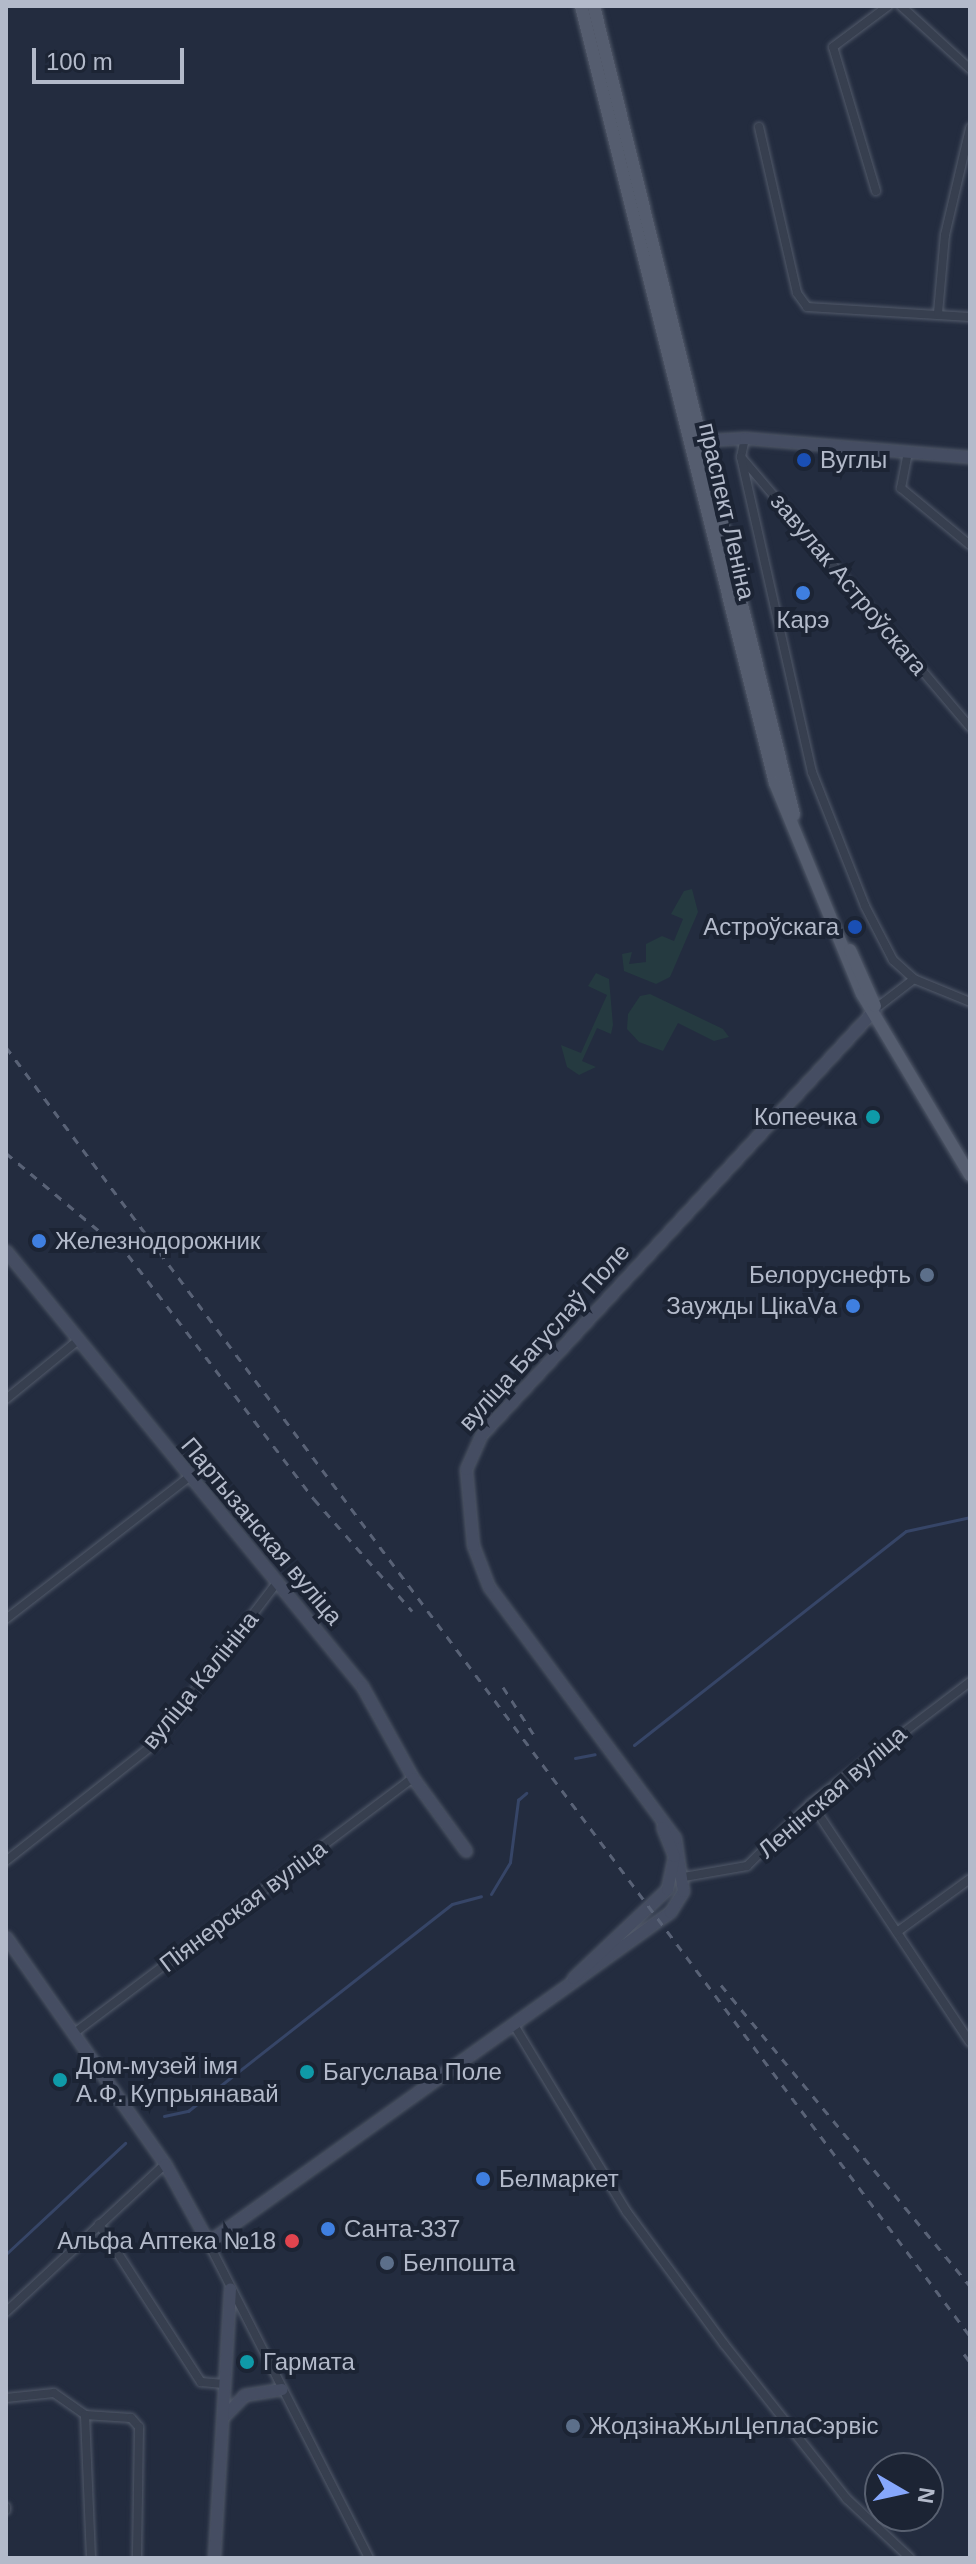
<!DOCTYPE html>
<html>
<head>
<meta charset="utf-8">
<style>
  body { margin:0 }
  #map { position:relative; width:976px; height:2564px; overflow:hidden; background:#232c3f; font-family:Helvetica,sans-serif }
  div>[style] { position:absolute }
  .green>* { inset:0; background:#253a40 }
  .stream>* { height:3px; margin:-1.5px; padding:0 1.5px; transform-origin:1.5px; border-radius:1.5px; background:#364567 }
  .roads { filter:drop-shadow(0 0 2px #525a6a) drop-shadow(0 0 2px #525a6a) }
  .street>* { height:8px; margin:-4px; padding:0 4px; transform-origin:4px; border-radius:4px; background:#373f4f }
  .secondary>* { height:11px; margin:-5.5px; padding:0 5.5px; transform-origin:5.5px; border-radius:5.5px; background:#454d62 }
  .primary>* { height:12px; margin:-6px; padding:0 6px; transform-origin:6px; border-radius:6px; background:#555d6f }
  .rail>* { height:3px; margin-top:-1.5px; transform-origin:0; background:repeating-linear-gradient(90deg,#596276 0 8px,transparent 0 16px) }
  .dots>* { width:22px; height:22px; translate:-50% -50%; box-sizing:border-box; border:4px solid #1c2434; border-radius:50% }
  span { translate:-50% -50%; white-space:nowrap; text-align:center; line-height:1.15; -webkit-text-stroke:8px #1c2434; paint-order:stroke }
  .poi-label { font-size:24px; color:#b3baca }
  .left { translate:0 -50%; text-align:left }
  .right { translate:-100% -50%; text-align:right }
  .street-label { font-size:24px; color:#b3baca }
  .frame { position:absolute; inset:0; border:8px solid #b3baca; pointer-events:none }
  .north { position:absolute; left:864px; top:2452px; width:80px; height:80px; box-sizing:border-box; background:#1c2434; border:2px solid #586070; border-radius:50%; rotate:99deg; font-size:22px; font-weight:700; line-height:32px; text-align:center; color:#b3baca }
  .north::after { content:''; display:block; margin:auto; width:28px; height:36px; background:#86a7fc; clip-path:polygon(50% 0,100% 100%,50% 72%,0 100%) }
  .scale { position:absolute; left:32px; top:48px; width:152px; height:36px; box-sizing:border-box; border:4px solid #b3baca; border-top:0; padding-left:10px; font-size:24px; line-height:28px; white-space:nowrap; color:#b3baca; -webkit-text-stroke:6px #1c2434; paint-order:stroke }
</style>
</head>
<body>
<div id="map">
  <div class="green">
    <div style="clip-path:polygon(692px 889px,698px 912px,670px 977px,656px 984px,624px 971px,622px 954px,632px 952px,629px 964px,646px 962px,646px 944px,662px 936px,674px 941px,683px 919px,671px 914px,684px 891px)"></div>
    <div style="clip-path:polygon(596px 973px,609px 979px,613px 1025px,611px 1034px,597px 1028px,582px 1061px,596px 1067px,579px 1075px,567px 1067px,561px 1045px,581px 1053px,607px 995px,588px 986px)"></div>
    <div style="clip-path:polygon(650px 994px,723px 1029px,729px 1037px,714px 1041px,678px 1023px,663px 1051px,639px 1042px,627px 1029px,628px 1014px,640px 996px)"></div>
  </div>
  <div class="stream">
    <div style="left:634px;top:1745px;width:346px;rotate:-38.2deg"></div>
    <div style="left:906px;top:1531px;width:66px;rotate:-12.3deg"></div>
    <div style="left:575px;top:1758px;width:20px;rotate:-11deg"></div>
    <div style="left:491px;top:1894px;width:37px;rotate:-59deg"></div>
    <div style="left:510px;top:1862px;width:63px;rotate:-82.6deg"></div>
    <div style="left:518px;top:1800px;width:11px;rotate:-41deg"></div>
    <div style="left:164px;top:2116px;width:25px;rotate:-12deg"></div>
    <div style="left:188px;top:2111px;width:335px;rotate:-38.1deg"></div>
    <div style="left:452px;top:1904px;width:30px;rotate:-15deg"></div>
    <div style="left:6px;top:2254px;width:163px;rotate:-43deg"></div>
  </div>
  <div class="roads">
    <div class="street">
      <div style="left:901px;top:6px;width:93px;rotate:42.4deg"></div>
      <div style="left:759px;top:127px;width:170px;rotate:77.1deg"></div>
      <div style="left:797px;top:293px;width:17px;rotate:54deg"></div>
      <div style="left:807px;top:307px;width:163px;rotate:3.5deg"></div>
      <div style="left:876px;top:191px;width:150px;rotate:-106.6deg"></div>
      <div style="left:833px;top:47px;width:69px;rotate:-36.7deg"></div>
      <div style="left:938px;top:313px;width:78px;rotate:-84.9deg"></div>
      <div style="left:945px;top:235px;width:110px;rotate:-76.8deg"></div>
      <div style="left:745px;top:438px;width:19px;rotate:102deg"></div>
      <div style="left:741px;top:457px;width:354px;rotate:49.7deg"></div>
      <div style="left:908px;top:452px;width:37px;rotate:101deg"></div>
      <div style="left:901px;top:488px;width:89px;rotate:39.6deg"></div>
      <div style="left:741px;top:457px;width:323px;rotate:77.3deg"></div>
      <div style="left:812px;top:772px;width:144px;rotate:68.4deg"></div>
      <div style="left:865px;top:906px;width:61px;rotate:62.6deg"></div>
      <div style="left:893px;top:960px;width:28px;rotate:42deg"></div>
      <div style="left:875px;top:1009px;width:49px;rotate:-37.6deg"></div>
      <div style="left:914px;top:979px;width:61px;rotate:22.3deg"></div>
      <div style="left:6px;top:1399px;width:92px;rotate:-39.2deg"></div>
      <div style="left:6px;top:1619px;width:232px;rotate:-37.8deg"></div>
      <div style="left:811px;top:1803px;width:287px;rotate:56.4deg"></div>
      <div style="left:6px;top:1861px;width:189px;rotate:-38.3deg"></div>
      <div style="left:154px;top:1744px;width:201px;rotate:-52.7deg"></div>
      <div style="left:684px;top:1877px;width:64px;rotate:-9.9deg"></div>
      <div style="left:747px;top:1866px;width:90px;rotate:-44.5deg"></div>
      <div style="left:811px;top:1803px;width:200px;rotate:-37.3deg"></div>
      <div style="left:897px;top:1932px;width:90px;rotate:-36deg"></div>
      <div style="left:514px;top:2025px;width:218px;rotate:58.9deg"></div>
      <div style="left:627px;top:2212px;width:164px;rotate:53.7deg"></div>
      <div style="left:724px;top:2344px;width:198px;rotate:51.6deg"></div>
      <div style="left:847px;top:2499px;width:86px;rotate:43.1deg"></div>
      <div style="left:73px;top:2034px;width:426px;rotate:-37deg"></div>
      <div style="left:99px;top:2224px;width:188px;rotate:57.2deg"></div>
      <div style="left:201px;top:2382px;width:23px;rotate:5deg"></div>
      <div style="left:208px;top:2242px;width:355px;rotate:63deg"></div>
      <div style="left:6px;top:2312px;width:217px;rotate:-42.9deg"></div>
      <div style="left:6px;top:2398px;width:48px;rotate:-5.9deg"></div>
      <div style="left:54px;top:2393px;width:38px;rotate:35deg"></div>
      <div style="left:85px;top:2415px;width:46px;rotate:3.7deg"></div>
      <div style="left:131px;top:2418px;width:12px;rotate:48deg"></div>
      <div style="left:139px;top:2427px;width:131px;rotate:90.9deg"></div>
      <div style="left:85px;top:2415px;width:143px;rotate:87.6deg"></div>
      <div style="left:6px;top:2507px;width:3px;rotate:90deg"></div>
    </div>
    <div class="secondary">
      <div style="left:693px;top:441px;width:52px;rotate:-3.3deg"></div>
      <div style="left:745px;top:438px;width:226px;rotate:4.8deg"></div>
      <div style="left:6px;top:1251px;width:562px;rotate:50.7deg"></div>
      <div style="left:362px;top:1686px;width:105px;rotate:61deg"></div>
      <div style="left:413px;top:1778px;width:90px;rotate:54deg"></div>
      <div style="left:6px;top:1937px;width:277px;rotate:55deg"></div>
      <div style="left:165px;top:2164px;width:89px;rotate:61.1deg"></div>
      <div style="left:208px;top:2242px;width:568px;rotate:-35.54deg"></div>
      <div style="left:670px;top:1912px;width:25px;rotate:-58deg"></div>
      <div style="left:683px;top:1891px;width:54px;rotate:-98.6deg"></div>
      <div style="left:675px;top:1838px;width:312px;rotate:-126.5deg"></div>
      <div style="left:489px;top:1587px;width:45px;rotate:-110.9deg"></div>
      <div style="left:473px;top:1545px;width:76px;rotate:-95.3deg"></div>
      <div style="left:466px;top:1469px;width:37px;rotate:-66deg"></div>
      <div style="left:481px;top:1435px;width:580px;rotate:-47.23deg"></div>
      <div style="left:573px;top:1978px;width:129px;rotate:-43.4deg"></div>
      <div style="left:667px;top:1889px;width:34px;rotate:-78deg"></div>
      <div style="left:674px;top:1856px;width:31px;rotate:-112deg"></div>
      <div style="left:225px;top:2415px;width:28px;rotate:-46deg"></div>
      <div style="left:244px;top:2395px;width:38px;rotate:-9deg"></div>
      <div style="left:214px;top:2558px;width:270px;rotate:-86.6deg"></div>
    </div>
    <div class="primary">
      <div style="left:581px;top:6px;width:801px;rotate:75.98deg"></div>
      <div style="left:775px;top:783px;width:228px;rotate:67.6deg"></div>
      <div style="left:862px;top:994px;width:211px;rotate:59.2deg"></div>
      <div style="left:594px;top:6px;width:833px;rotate:76.11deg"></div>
      <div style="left:850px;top:950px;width:61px;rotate:65.9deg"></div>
    </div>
  </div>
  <div class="rail">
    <div style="left:6px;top:1047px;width:1610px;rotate:53.21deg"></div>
    <div style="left:6px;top:1153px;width:159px;rotate:39.9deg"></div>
    <div style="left:128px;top:1255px;width:307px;rotate:52.7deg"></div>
    <div style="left:314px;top:1499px;width:149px;rotate:48.8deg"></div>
    <div style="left:503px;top:1687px;width:61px;rotate:57.1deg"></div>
    <div style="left:721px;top:1985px;width:391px;rotate:50.4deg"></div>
    <div style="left:964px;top:2354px;width:10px;rotate:53deg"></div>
  </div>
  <div class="dots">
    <div style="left:804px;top:460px;background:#1a4fb4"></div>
    <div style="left:803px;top:593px;background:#3f7fe0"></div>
    <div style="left:855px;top:927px;background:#1a4fb4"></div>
    <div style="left:873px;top:1117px;background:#0f9aa8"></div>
    <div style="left:39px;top:1241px;background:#3f7fe0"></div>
    <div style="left:927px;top:1275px;background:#5c6f8a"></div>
    <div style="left:853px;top:1306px;background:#3f7fe0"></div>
    <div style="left:307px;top:2072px;background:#0f9aa8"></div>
    <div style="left:60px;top:2080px;background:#0f9aa8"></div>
    <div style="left:483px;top:2179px;background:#3f7fe0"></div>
    <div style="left:328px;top:2229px;background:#3f7fe0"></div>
    <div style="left:292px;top:2241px;background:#e0444e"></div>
    <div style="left:387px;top:2263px;background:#5c6f8a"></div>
    <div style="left:247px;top:2362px;background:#0f9aa8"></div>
    <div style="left:573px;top:2426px;background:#5c6f8a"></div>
  </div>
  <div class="poi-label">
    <span class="left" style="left:820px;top:460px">Вуглы</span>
    <span style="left:803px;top:620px">Карэ</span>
    <span class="right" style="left:839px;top:927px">Астроўскага</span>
    <span class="right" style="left:857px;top:1117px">Копеечка</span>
    <span class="left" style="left:55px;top:1241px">Железнодорожник</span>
    <span class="right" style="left:911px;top:1275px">Белоруснефть</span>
    <span class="right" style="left:837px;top:1306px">Заужды ЦікаVа</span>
    <span class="left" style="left:76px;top:2080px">Дом-музей імя<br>А.Ф. Купрыянавай</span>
    <span class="left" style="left:323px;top:2072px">Багуслава Поле</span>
    <span class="left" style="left:499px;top:2179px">Белмаркет</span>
    <span class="left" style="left:344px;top:2229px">Санта-337</span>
    <span class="right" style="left:276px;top:2241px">Альфа Аптека №18</span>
    <span class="left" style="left:403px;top:2263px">Белпошта</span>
    <span class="left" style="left:263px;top:2362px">Гармата</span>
    <span class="left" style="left:589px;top:2426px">ЖодзінаЖылЦеплаСэрвіс</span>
  </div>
  <div class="street-label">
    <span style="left:727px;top:511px;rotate:77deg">праспект Леніна</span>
    <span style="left:849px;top:584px;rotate:50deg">завулак Астроўскага</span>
    <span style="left:544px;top:1337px;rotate:-48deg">вуліца Багуслаў Поле</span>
    <span style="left:262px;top:1531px;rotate:50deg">Партызанская вуліца</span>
    <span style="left:200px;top:1680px;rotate:-51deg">вуліца Калініна</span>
    <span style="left:832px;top:1792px;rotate:-41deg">Ленінская вуліца</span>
    <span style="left:243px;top:1906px;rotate:-37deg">Піянерская вуліца</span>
  </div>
  <div class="frame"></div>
  <div class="north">N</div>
  <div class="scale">100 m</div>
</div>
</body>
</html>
